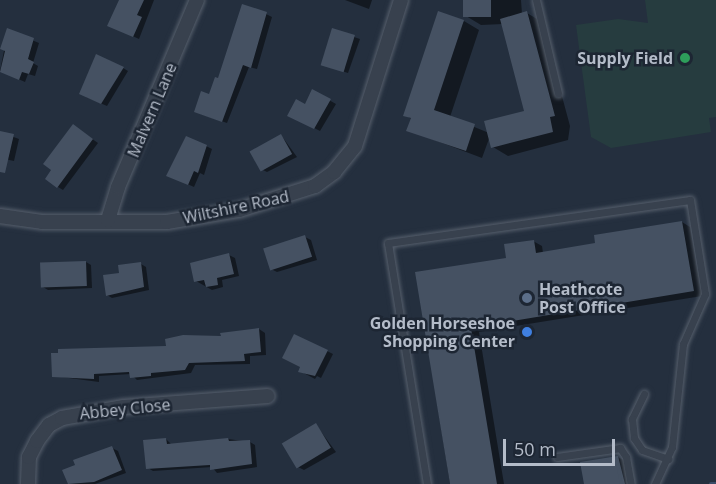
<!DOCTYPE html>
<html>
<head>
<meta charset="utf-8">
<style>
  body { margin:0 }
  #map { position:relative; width:716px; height:484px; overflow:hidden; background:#242f3e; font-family:"Open Sans",sans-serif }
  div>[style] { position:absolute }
  .green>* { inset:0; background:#263c3f }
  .shadow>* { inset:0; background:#0007 }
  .stream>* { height:4.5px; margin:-2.25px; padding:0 2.25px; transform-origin:2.25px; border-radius:2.25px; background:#394c67 }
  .building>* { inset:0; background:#455162; transform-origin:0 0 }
  .roads { filter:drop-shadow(0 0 2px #565f6c) drop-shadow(0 0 2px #565f6c) }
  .service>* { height:7px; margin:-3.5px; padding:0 3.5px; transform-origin:3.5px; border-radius:3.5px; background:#38414e }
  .minor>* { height:14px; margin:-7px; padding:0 7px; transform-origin:7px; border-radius:7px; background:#38414e }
  .dots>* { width:16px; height:16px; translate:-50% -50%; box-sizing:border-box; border:3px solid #1d2633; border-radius:50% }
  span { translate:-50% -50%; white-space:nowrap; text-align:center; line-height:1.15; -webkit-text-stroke:5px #1d2633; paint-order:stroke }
  .poi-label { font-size:16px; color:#b4bcc9; font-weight:700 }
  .right { translate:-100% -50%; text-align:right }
  .left { translate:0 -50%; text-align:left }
  .street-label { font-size:16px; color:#b4bcc9 }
  .scale { position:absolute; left:503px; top:439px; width:112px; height:27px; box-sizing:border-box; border:3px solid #b4bcc9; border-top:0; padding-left:8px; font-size:18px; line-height:21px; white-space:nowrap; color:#b4bcc9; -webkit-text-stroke:4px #1d2633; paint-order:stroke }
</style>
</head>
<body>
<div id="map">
  <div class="green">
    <div style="clip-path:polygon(645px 0,716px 0,716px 117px,709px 118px,711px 132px,611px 148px,591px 137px,576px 25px,618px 19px,648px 23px)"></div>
  </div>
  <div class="shadow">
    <div style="clip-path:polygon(120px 0,154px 0,139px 39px,115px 28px)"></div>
    <div style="clip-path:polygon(345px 0,372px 0,369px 9px)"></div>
    <div style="clip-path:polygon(465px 0,521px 0,522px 14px,527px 13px,542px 22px,570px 126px,568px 140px,508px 156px,493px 147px,490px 136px,482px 158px,408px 130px,412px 119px,405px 115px,464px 21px,479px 30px,450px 117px,489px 133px,526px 112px,503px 24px,481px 25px,466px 16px)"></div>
    <div style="clip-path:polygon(266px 14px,272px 17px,257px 69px,249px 67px,227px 123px,201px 114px)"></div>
    <div style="clip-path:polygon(8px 30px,39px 43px,33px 63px,38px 66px,35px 76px,28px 74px,25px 82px,0 71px)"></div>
    <div style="clip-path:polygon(333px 30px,360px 39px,348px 73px,329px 67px)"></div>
    <div style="clip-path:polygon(123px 68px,128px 71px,107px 106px,86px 97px)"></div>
    <div style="clip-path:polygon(313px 91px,336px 104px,320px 131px,289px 115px,305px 106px)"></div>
    <div style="clip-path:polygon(78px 129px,98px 143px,63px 190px,58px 187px,54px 169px)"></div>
    <div style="clip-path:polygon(0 132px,19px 139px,14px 161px,0 158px)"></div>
    <div style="clip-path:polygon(281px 135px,297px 157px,267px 172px,261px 169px)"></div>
    <div style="clip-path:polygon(206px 146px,212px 149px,204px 175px,200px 173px,194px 187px,174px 178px)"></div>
    <div style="clip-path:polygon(682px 222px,690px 227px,702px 296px,479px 332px,504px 484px,450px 484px,417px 274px,508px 259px,533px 241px,542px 246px,543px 253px,597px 244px)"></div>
    <div style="clip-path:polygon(305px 237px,311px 240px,317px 260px,277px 272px,271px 269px)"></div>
    <div style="clip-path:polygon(229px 255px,235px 258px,239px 276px,222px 280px,223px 287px,212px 290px,196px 281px)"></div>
    <div style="clip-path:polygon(86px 262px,91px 265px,92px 288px,48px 290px,43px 287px)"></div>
    <div style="clip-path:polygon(141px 264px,146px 267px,149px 290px,112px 298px,107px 295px,121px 274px)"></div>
    <div style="clip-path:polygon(259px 329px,265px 333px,266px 355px,250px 356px,250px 364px,195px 365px,191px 373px,137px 380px,131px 374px,99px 376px,99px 382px,54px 376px,167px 347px)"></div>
    <div style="clip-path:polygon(327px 351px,333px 354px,321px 378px,317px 376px,315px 379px,300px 371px)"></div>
    <div style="clip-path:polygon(316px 425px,336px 452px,304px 470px,298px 467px)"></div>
    <div style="clip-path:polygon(166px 439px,172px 445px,228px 439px,250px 442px,255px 445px,257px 467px,217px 473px,212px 467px,153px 471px,148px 468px)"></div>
    <div style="clip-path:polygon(112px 448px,118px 451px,126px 473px,95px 484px,69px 484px,64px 471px)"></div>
    <div style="clip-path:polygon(618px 457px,627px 462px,631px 484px,585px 484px)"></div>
  </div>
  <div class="stream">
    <div style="left:711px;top:484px;width:5px"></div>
  </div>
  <div class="building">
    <div style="clip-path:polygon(119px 0,144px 0,137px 15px,142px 17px,133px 37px,107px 26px)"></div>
    <div style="left:463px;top:0;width:28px;height:17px"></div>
    <div style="clip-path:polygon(242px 4px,267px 12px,251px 68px,243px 65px,222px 122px,194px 112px,201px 91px,209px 94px,215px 77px,218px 78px)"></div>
    <div style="clip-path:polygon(438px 11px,464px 20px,434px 110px,475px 124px,466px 151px,406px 131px,411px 118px,403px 116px)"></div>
    <div style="clip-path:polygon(527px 11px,555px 116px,550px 117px,553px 132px,491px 148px,484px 121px,524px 111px,500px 19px)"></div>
    <div style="clip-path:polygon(7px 28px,34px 38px,28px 59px,34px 62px,29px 74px,22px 72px,19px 80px,0 72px,5px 51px,0 49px)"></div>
    <div style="left:332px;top:28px;width:24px;height:39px;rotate:17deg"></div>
    <div style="clip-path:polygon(96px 54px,124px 67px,101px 104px,79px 94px)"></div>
    <div style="clip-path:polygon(312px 89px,331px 99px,314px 129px,287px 116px,296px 99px,305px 104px)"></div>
    <div style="clip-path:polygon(73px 124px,93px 139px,57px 188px,45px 179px,51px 170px,43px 164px)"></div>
    <div style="clip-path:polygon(0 131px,14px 134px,5px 173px,0 172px)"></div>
    <div style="left:281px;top:134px;width:23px;height:36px;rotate:61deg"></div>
    <div style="clip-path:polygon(186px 136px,207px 145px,198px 173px,194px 171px,188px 185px,166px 176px)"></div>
    <div style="clip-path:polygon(682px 221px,694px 291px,471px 328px,497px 484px,450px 484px,415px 272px,506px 258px,504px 244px,534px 240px,536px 253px,595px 243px,594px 235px)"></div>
    <div style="left:305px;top:235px;width:23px;height:44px;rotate:72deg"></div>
    <div style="clip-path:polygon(229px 253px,234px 274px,217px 278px,218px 285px,206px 287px,204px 280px,194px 282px,190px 263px)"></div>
    <div style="left:86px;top:261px;width:25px;height:46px;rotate:88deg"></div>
    <div style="clip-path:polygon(141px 262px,144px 287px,106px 296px,103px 275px,119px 273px,118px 265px)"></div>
    <div style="clip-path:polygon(259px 328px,261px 352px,244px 354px,245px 361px,189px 363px,185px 370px,151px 373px,151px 376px,130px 378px,129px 372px,94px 374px,94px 379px,52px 377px,51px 353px,58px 353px,58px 349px,166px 346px,165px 339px,183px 335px,221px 336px,220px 333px)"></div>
    <div style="clip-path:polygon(294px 334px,328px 350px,315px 376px,298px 372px,300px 367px,282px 358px)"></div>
    <div style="left:316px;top:423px;width:29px;height:40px;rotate:59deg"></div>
    <div style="clip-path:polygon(166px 438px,167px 444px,228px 438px,229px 441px,250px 440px,252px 464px,210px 470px,210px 465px,146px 469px,143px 440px)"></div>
    <div style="clip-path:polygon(112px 446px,122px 470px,94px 482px,68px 484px,62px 470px,75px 465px,73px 460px)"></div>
    <div style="clip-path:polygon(618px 456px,625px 484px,584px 484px,580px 462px)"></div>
  </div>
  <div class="roads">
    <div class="service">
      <div style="left:536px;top:0;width:96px;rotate:76.7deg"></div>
      <div style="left:644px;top:394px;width:28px;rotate:116deg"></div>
      <div style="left:632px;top:419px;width:19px;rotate:84deg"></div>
      <div style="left:634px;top:438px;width:14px;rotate:56deg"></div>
      <div style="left:642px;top:450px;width:28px;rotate:19deg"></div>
      <div style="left:557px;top:457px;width:64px;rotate:-8.1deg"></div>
      <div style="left:620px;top:448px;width:11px;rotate:56deg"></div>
      <div style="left:626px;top:457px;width:27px;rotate:80deg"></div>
      <div style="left:427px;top:484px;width:244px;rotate:-99.2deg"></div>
      <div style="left:388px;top:243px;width:305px;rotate:-8.1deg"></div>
      <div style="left:690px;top:200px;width:95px;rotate:80.9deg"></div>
      <div style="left:705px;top:294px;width:55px;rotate:113.7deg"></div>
      <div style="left:683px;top:344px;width:104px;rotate:96.1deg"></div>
      <div style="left:672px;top:447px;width:41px;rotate:114.7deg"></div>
    </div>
    <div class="minor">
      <div style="left:0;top:216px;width:42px;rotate:8.1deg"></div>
      <div style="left:42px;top:222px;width:125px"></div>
      <div style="left:167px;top:222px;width:73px;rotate:-9.5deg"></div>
      <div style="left:239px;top:210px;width:80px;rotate:-17.5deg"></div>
      <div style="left:315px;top:186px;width:24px;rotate:-36deg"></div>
      <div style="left:334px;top:172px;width:33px;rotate:-51deg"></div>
      <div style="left:355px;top:146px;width:153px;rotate:-72.5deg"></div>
      <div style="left:108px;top:220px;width:34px;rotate:-73deg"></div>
      <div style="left:118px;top:187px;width:203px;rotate:-67.1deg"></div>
      <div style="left:28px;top:484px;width:27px;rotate:-88deg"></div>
      <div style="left:29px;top:457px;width:18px;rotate:-63deg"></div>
      <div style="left:37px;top:441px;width:20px;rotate:-53deg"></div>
      <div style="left:49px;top:425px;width:15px;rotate:-28deg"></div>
      <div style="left:62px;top:418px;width:63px;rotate:-10.1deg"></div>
      <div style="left:124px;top:407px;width:144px;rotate:-4.4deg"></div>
    </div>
  </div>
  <div class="dots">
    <div style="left:685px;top:58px;background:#2e9e5b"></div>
    <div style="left:527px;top:298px;background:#5c6f8a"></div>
    <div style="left:527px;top:332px;background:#3f7fe0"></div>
  </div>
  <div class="poi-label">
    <span class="right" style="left:673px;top:58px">Supply Field</span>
    <span class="left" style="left:539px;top:298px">Heathcote<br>Post Office</span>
    <span class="right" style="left:515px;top:332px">Golden Horseshoe<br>Shopping Center</span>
  </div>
  <div class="street-label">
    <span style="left:152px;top:110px;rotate:-67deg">Malvern Lane</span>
    <span style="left:236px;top:207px;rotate:-12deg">Wiltshire Road</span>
    <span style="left:125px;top:409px;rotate:-6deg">Abbey Close</span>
  </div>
  <div class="scale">50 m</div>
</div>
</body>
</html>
